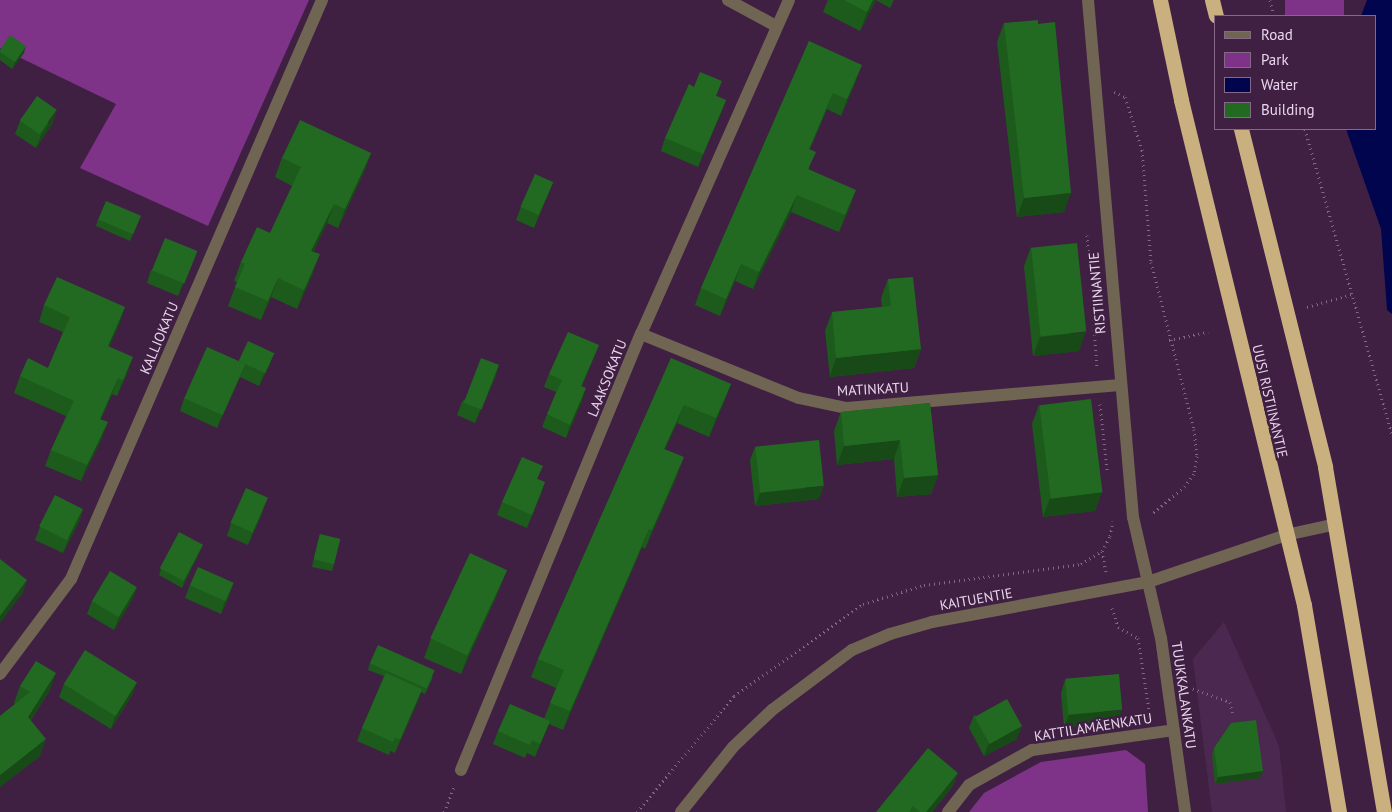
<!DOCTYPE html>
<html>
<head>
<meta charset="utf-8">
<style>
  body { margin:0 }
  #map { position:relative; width:1392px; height:812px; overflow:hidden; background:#3f2043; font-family:"PT Sans",sans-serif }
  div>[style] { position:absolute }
  .built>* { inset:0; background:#4b2850 }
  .green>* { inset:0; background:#7e3288; transform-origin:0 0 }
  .water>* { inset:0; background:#00054e }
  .path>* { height:3px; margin-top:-1.5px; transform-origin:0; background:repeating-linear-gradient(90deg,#826886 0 1px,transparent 0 5px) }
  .minor>* { height:12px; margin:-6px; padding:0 6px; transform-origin:6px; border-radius:6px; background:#706552 }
  .highway>* { height:15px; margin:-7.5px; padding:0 7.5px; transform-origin:7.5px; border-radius:7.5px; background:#cab07f }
  .wall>* { inset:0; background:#1d5b1c }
  .shaded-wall>* { inset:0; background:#184a17 }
  .building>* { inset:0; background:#226a21; transform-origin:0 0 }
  span { translate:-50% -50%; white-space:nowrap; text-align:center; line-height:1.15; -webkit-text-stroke:5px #3f2043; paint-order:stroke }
  .street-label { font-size:14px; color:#ead6ec }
  .legend { position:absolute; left:1214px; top:15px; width:162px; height:115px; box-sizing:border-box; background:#3f2043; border:1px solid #836987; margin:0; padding:6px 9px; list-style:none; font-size:15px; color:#ead6ec }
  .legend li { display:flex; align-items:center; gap:10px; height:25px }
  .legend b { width:25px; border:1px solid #836987 }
</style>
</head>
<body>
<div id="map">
  <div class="built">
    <div style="clip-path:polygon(1224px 622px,1279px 746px,1286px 812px,1212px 812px,1193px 659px)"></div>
  </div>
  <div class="green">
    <div style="clip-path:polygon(0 0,309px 0,208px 226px,80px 168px,116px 104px,0 48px)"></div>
    <div style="left:1285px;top:0;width:59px;height:16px"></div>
    <div style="clip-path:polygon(1126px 750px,1145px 764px,1148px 812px,969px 812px,984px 793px,1041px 762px)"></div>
  </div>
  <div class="water">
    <div style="clip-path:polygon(1367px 0,1392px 0,1392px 314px,1387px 310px,1381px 229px,1347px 132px,1346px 129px,1376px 129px,1376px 16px,1361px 16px)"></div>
  </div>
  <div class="path">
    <div style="left:1270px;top:0;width:16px;rotate:76deg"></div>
    <div style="left:1114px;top:92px;width:12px;rotate:24deg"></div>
    <div style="left:1125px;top:97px;width:56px;rotate:72.2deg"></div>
    <div style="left:1142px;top:150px;width:112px;rotate:85.4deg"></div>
    <div style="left:1151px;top:262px;width:172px;rotate:75.6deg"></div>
    <div style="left:1194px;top:429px;width:27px;rotate:84deg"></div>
    <div style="left:1197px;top:456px;width:18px;rotate:99deg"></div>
    <div style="left:1194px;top:474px;width:15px;rotate:127deg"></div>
    <div style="left:1185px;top:486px;width:42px;rotate:139.8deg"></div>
    <div style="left:1305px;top:129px;width:317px;rotate:74.1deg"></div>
    <div style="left:1087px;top:235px;width:133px;rotate:85.7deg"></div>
    <div style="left:1307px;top:307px;width:48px;rotate:-15.8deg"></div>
    <div style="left:1169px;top:340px;width:40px;rotate:-12deg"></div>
    <div style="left:1100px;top:404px;width:66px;rotate:83.9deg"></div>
    <div style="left:1102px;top:551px;width:21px;rotate:79deg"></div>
    <div style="left:1112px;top:608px;width:20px;rotate:72deg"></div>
    <div style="left:1118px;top:627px;width:23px;rotate:29deg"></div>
    <div style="left:1138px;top:638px;width:73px;rotate:81.3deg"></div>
    <div style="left:1188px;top:687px;width:45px;rotate:19.7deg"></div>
    <div style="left:1230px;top:702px;width:14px;rotate:78deg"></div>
    <div style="left:444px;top:812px;width:27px;rotate:-68deg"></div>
    <div style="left:637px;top:812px;width:151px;rotate:-50.1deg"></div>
    <div style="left:734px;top:696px;width:158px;rotate:-35.5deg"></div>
    <div style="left:863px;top:604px;width:64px;rotate:-17.3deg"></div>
    <div style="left:924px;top:585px;width:158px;rotate:-7.6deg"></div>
    <div style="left:1081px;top:564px;width:25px;rotate:-32deg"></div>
    <div style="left:1102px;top:551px;width:17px;rotate:-62deg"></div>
    <div style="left:1110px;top:536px;width:15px;rotate:-79deg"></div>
  </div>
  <div class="minor">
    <div style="left:728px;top:0;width:55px;rotate:28.4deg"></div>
    <div style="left:1088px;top:0;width:519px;rotate:85.03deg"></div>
    <div style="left:1133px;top:517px;width:124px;rotate:77deg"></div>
    <div style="left:1161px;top:638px;width:176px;rotate:82.1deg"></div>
    <div style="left:641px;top:334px;width:170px;rotate:22.1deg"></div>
    <div style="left:799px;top:398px;width:49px;rotate:11.8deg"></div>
    <div style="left:847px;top:408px;width:274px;rotate:-4.8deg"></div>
    <div style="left:0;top:674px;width:119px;rotate:-53.2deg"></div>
    <div style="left:71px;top:579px;width:631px;rotate:-66.56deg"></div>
    <div style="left:461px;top:770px;width:472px;rotate:-67.6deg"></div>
    <div style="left:641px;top:334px;width:365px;rotate:-66.1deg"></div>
    <div style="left:681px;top:812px;width:83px;rotate:-51.3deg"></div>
    <div style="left:733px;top:747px;width:54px;rotate:-43.5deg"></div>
    <div style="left:772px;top:710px;width:100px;rotate:-36.9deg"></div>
    <div style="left:852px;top:650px;width:41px;rotate:-22.8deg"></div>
    <div style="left:890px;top:634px;width:44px;rotate:-15.9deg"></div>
    <div style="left:932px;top:622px;width:220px;rotate:-10.5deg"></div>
    <div style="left:1148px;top:582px;width:146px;rotate:-18.8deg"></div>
    <div style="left:1286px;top:535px;width:51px;rotate:-12.4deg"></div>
    <div style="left:948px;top:812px;width:34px;rotate:-52deg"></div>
    <div style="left:969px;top:785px;width:72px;rotate:-29.1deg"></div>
    <div style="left:1032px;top:750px;width:143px;rotate:-8deg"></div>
  </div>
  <div class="highway">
    <div style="left:1160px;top:0;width:102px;rotate:78.1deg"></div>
    <div style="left:1181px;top:100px;width:520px;rotate:76.31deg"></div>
    <div style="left:1304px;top:605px;width:210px;rotate:80.4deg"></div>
    <div style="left:1212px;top:0;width:16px;rotate:76deg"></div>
    <div style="left:1241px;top:129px;width:348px;rotate:76deg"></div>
    <div style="left:1325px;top:467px;width:350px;rotate:80.3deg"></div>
  </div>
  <div class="wall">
    <div style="clip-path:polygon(828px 0,894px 0,890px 8px,876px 0,860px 31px,823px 12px)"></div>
    <div style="clip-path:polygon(1004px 23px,1064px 212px,1017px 217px,997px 42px)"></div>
    <div style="clip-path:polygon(809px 41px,856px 81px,841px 116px,827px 109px,810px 149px,809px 170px,850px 207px,839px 232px,791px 212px,753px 289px,735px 281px,720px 316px,695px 305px,701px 288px)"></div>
    <div style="clip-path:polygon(0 50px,24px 53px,12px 69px,0 60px)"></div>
    <div style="clip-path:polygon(717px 96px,726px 100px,721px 113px,698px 167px,661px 151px,665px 138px)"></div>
    <div style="clip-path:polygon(20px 121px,53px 123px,36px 148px,15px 134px)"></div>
    <div style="clip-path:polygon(371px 153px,364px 172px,338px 228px,327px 223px,313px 252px,313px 273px,297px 309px,271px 297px,261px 320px,228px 306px,237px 282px,234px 281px,241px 262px,270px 233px,292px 186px,275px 177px,282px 158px)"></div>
    <div style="clip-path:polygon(553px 182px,534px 228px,516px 220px,521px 207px)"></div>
    <div style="clip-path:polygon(98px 219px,138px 222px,130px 241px,96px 226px)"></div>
    <div style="clip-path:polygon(1031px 247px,1079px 351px,1033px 356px,1024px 266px)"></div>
    <div style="clip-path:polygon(192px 264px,178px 296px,147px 283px,151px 270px)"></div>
    <div style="clip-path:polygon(888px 279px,921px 349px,914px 368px,830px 377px,825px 331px,832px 312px,882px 307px,881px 298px)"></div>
    <div style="clip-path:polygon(44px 305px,125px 307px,109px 347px,127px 374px,117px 396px,112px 394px,101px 419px,102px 438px,81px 481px,45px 466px,51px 450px,66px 416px,14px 393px,20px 376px,48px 368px,63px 332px,39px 322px)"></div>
    <div style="clip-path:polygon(599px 345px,582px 386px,582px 401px,566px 438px,542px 427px,556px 392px,544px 387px,549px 374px)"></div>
    <div style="clip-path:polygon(274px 353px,269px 366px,259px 386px,240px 377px,217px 428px,180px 411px,184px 398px,239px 362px)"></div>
    <div style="clip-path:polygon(671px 358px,731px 384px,724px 402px,709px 437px,677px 423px,665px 449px,677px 476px,645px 549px,642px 547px,563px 730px,549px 724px,535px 757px,527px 753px,525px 758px,493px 744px,498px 731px,544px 719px,556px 688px,531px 677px,538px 659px)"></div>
    <div style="clip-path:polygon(499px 365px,495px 378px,475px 423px,457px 415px,462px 402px)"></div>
    <div style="clip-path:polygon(930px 403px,938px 475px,931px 494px,897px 497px,894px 459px,837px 465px,834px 431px,841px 412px)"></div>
    <div style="clip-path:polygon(1039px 405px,1102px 492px,1095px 511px,1043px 517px,1032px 424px)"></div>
    <div style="clip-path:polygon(755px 447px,819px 499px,755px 506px,750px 460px)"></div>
    <div style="clip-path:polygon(538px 479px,545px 482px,527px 528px,497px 515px,502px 502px)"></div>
    <div style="clip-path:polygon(83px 509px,79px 522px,63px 553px,35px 540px,40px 527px)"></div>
    <div style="clip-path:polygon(263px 511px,248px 545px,227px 536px,231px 523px)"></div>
    <div style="clip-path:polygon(320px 534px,334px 564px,332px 571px,312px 567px,318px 541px)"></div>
    <div style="clip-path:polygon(203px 545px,200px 551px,182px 588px,159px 575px,161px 569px)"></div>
    <div style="clip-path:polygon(190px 585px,229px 596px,221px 614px,185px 598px)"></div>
    <div style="clip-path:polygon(137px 587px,132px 600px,114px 630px,87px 614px,92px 601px)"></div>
    <div style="clip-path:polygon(500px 588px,461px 674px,424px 658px,431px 639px)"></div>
    <div style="clip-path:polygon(370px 663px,433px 677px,425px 694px,421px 692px,395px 753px,390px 751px,389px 755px,357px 741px,362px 728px,384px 676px,368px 670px)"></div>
    <div style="clip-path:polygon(1065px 680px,1117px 723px,1064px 728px,1061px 693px)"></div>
    <div style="clip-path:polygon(137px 682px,132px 695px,111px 729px,59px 697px,64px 684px)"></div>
    <div style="clip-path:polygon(20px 686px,50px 690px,31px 720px,40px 756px,0 787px,0 716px,15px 704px,14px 703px)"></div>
    <div style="clip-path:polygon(974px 715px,1017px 739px,984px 756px,969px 728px)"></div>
    <div style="clip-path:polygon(1214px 748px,1260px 778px,1215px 784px,1212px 755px)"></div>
    <div style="clip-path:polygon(953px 786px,932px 812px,876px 812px)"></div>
  </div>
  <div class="shaded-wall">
    <div style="clip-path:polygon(873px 0,876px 0,860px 31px,867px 12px)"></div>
    <div style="clip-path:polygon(26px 46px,24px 53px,12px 69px,15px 62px)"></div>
    <div style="clip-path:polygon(862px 65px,856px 81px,841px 116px,847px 99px)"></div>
    <div style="clip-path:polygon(833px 93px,827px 109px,802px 166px,809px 149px)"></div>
    <div style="clip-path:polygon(726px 100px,721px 113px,698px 167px,703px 154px)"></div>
    <div style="clip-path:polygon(57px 110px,53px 123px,36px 148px,41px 135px)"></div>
    <div style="clip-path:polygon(371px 153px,364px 172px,338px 228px,345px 209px)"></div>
    <div style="clip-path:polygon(553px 182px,548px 195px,534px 228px,539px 215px)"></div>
    <div style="clip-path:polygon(856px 190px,850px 207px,839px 232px,845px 215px)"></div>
    <div style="clip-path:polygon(1071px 193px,1064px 212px,1017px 217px,1024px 198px)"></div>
    <div style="clip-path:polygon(797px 195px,791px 212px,753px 289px,759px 272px)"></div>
    <div style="clip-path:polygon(334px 204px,327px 223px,305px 270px,311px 251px)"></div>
    <div style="clip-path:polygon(197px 251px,192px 264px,178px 296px,183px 283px)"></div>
    <div style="clip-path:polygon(320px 254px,313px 273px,297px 309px,304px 290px)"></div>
    <div style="clip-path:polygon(741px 264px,735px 281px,720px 316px,726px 299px)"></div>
    <div style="clip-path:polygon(278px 278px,271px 297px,261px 320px,268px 301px)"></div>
    <div style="clip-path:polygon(125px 307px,120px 323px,102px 363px,108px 346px)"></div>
    <div style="clip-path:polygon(1086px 332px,1079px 351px,1033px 356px,1040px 337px)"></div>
    <div style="clip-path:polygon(599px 345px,594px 358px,576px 399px,581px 386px)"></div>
    <div style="clip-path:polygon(921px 349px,914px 368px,830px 377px,836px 358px)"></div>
    <div style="clip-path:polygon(274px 353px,269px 366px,259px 386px,264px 373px)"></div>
    <div style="clip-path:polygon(133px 357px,127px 374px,117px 396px,123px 380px)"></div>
    <div style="clip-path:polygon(245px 364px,240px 377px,217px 428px,222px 415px)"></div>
    <div style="clip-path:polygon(499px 365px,495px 378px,475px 423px,480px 410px)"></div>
    <div style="clip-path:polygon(118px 378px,112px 394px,94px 435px,100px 419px)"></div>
    <div style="clip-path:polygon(731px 384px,724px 402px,709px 437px,716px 418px)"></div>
    <div style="clip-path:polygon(586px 388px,582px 401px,566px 438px,570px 425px)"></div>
    <div style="clip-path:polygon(684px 405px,677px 423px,657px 467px,664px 449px)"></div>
    <div style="clip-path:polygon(108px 422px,102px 438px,81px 481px,87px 465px)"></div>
    <div style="clip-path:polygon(900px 440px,894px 459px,837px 465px,844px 446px)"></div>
    <div style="clip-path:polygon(684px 457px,677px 476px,645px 549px,652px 530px)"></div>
    <div style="clip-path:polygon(938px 475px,931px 494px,897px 497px,904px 478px)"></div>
    <div style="clip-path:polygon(545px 482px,541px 495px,527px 528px,532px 515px)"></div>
    <div style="clip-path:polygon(824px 486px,819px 499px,755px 506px,760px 493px)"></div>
    <div style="clip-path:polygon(1102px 492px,1095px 511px,1043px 517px,1050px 498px)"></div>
    <div style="clip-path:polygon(268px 498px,263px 511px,248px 545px,253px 532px)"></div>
    <div style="clip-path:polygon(83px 509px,79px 522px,63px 553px,68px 540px)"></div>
    <div style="clip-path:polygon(649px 529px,642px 547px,563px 730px,570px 711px)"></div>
    <div style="clip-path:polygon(203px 545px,200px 551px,182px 588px,184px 581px)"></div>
    <div style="clip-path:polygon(507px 570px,500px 588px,461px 674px,468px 655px)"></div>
    <div style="clip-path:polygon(27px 580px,23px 593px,0 623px,0 616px)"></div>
    <div style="clip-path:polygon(234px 583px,229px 596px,221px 614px,225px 601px)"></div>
    <div style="clip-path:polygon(137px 587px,132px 600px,114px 630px,119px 617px)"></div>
    <div style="clip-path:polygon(56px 673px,50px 690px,22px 733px,28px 717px)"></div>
    <div style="clip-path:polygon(137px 682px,132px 695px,111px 729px,115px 716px)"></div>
    <div style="clip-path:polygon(422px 689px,418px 702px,395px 753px,400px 740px)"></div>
    <div style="clip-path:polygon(1122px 710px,1117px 723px,1064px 728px,1069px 715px)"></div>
    <div style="clip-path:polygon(550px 721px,545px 734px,535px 757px,540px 744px)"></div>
    <div style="clip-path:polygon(1022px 726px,1017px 739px,984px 756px,989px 743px)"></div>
    <div style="clip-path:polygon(46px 739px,40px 756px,0 787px,0 775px)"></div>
    <div style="clip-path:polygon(1263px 771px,1260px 778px,1215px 784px,1218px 777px)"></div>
    <div style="clip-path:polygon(958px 773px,953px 786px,932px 812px,926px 812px)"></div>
  </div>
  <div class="building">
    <div style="clip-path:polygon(844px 0,873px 0,867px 12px)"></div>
    <div style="clip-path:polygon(1038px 20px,1038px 24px,1055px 22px,1071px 193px,1024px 198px,1004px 23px)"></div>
    <div style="clip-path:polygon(10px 35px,26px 46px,15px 62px,0 52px,0 50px)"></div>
    <div style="clip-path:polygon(809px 41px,862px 65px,847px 99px,833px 93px,809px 149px,816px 152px,808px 169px,856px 190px,845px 215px,797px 195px,759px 272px,741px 264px,726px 299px,701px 288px)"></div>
    <div style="clip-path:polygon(700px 72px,722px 81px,716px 96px,726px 100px,703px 154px,665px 138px,689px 84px,694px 87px)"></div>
    <div style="left:37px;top:96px;width:24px;height:30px;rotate:35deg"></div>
    <div style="clip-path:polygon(300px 120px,371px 153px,345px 209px,334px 204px,311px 251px,320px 254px,304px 290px,278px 278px,268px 301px,235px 287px,245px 264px,241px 262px,257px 227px,270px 233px,301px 167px,282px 158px)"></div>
    <div style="left:535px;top:174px;width:20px;height:36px;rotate:24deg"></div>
    <div style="left:106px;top:201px;width:38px;height:20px;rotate:23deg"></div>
    <div style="left:165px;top:238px;width:35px;height:35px;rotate:22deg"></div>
    <div style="left:1077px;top:243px;width:89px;height:46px;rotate:84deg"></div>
    <div style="clip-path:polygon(57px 277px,125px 307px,108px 346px,133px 357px,123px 380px,118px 378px,100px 419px,108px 422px,87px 465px,51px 450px,74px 401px,20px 376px,28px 358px,48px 368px,70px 317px,44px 305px)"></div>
    <div style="clip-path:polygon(913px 277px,921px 349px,836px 358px,832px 312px,891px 306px,888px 279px)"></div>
    <div style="clip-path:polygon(568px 332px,599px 345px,581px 386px,586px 388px,570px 425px,547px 414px,562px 380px,549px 374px)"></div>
    <div style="left:248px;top:341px;width:29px;height:22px;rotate:25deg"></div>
    <div style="left:207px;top:347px;width:42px;height:56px;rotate:24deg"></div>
    <div style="left:481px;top:358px;width:19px;height:48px;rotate:21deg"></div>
    <div style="clip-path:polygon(671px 358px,731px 384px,716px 418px,684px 405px,664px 449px,684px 457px,652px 530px,649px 529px,570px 711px,550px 703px,564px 670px,538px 659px)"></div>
    <div style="left:1091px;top:399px;width:94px;height:52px;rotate:83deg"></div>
    <div style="clip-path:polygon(930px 403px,938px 475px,904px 478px,900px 440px,844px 446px,841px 412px)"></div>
    <div style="left:819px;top:440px;width:46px;height:64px;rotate:84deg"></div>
    <div style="clip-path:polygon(522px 457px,543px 466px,537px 479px,545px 482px,532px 515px,502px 502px)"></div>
    <div style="left:246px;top:488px;width:24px;height:38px;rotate:24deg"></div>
    <div style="left:55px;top:495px;width:31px;height:35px;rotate:27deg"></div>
    <div style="left:179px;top:532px;width:27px;height:41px;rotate:28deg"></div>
    <div style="left:320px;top:534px;width:21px;height:26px;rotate:14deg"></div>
    <div style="left:470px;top:553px;width:41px;height:94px;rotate:25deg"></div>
    <div style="clip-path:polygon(0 559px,27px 580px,0 616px)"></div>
    <div style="left:198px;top:567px;width:39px;height:20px;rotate:24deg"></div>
    <div style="left:110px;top:571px;width:31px;height:35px;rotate:31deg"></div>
    <div style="left:378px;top:645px;width:62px;height:20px;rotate:24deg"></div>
    <div style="left:85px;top:650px;width:61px;height:40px;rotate:32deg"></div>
    <div style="clip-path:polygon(36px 661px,56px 673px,28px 717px,46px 739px,0 775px,0 716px,30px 692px,20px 686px)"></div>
    <div style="clip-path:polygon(386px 673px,422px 689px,400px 740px,395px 738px,393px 742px,362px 728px)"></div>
    <div style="left:1119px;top:674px;width:36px;height:54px;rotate:85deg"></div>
    <div style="left:1007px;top:699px;width:31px;height:37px;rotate:61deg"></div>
    <div style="clip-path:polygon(510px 704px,550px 721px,540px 744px,532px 740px,530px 745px,498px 731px)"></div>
    <div style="clip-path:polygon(1256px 720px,1263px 771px,1218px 777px,1214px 748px,1231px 723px)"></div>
    <div style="clip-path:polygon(928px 748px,958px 773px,926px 812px,920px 812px,913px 806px,909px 812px,876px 812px)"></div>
  </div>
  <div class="street-label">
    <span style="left:1097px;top:293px;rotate:-95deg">RISTIINANTIE</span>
    <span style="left:159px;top:338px;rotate:-67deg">KALLIOKATU</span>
    <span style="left:607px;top:378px;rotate:-68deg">LAAKSOKATU</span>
    <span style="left:873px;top:389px;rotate:-3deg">MATINKATU</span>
    <span style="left:1270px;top:401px;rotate:77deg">UUSI RISTIINANTIE</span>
    <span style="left:976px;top:599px;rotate:-10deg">KAITUENTIE</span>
    <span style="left:1184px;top:695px;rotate:82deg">TUUKKALANKATU</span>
    <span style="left:1093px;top:727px;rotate:-9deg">KATTILAMÄENKATU</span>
  </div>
  <ul class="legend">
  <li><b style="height:6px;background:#706552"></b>Road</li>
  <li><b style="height:14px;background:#7e3288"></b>Park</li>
  <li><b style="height:14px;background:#00054e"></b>Water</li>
  <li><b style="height:14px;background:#226a21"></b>Building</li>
  </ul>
</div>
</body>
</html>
